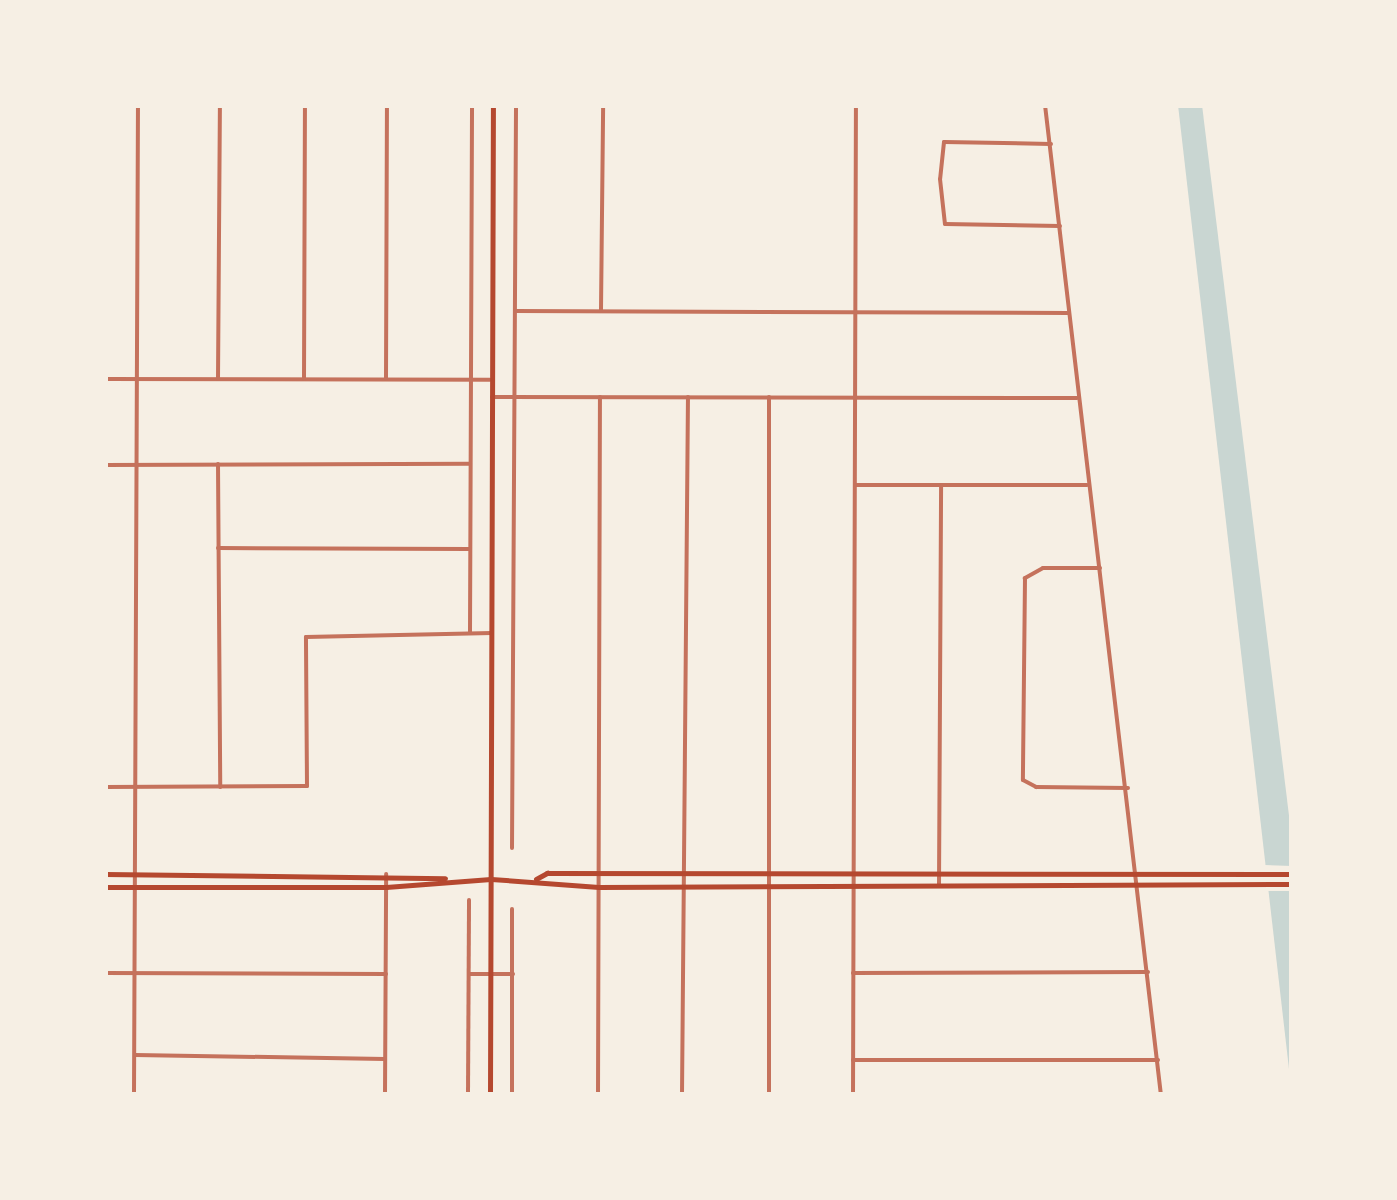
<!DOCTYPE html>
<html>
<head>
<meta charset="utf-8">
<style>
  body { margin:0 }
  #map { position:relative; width:1397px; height:1200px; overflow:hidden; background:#f6efe4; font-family:Quicksand,sans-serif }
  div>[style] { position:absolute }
  .water>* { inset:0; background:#c9d6d2 }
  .pier>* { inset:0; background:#f6efe4 }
  .minor>* { height:4px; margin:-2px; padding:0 2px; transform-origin:2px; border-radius:2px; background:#c5725c }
  .secondary>* { height:5px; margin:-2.5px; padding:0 2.5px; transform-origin:2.5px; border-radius:2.5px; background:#b5482f }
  span { translate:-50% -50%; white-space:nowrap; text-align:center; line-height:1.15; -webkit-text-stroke:10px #f6efe4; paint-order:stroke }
  .frame { position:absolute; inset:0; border:108px solid #f6efe4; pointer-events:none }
</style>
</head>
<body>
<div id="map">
  <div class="water">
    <div style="clip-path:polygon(1178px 105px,1202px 105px,1292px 840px,1292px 1095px)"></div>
  </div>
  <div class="pier">
    <div style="clip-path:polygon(1264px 865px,1292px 866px,1292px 891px,1267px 891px)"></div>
  </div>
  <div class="minor">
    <div style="left:1045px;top:105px;width:997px;rotate:83.32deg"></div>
    <div style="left:1051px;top:144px;width:107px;rotate:-178.9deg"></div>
    <div style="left:944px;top:142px;width:37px;rotate:96deg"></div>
    <div style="left:940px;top:179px;width:45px;rotate:83.7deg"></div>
    <div style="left:945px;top:224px;width:115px;rotate:1deg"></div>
    <div style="left:601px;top:310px;width:205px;rotate:-89.4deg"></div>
    <div style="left:515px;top:311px;width:553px;rotate:0.21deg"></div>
    <div style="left:105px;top:379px;width:385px;rotate:0.1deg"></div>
    <div style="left:218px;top:379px;width:274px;rotate:-89.6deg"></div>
    <div style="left:304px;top:379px;width:274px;rotate:-89.8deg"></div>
    <div style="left:386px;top:379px;width:274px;rotate:-89.8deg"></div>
    <div style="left:492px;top:397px;width:585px;rotate:0.1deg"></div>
    <div style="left:769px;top:397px;width:698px;rotate:90deg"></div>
    <div style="left:218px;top:464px;width:323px;rotate:89.6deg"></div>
    <div style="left:105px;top:465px;width:365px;rotate:-0.2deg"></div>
    <div style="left:856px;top:485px;width:231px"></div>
    <div style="left:218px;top:548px;width:251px;rotate:0.2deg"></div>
    <div style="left:1100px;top:568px;width:57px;rotate:180deg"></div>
    <div style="left:1043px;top:568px;width:21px;rotate:151deg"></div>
    <div style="left:1025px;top:578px;width:202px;rotate:90.6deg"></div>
    <div style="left:1023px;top:780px;width:15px;rotate:28deg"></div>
    <div style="left:1036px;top:787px;width:92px;rotate:0.6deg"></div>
    <div style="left:470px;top:633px;width:528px;rotate:-89.78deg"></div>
    <div style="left:105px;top:787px;width:202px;rotate:-0.3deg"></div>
    <div style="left:307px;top:786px;width:149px;rotate:-90.4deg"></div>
    <div style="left:306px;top:637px;width:186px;rotate:-1.2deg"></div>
    <div style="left:512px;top:848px;width:743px;rotate:-89.69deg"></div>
    <div style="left:939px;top:886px;width:401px;rotate:-89.7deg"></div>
    <div style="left:105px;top:973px;width:281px;rotate:0.2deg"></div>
    <div style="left:853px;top:973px;width:295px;rotate:-0.2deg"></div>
    <div style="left:469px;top:974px;width:44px"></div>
    <div style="left:135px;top:1055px;width:250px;rotate:0.9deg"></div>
    <div style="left:853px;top:1060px;width:305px"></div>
    <div style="left:134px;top:1095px;width:990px;rotate:-89.77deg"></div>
    <div style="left:385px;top:1095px;width:221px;rotate:-89.7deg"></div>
    <div style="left:468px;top:1095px;width:195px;rotate:-89.7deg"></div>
    <div style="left:512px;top:1095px;width:186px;rotate:-90deg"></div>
    <div style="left:598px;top:1095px;width:698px;rotate:-89.84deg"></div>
    <div style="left:682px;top:1095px;width:698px;rotate:-89.51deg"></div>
    <div style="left:853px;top:1095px;width:990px;rotate:-89.83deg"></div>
  </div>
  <div class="secondary">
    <div style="left:105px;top:874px;width:340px;rotate:0.7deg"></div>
    <div style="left:536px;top:879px;width:13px;rotate:-29deg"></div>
    <div style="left:547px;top:873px;width:745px;rotate:0.08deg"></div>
    <div style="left:105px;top:887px;width:281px"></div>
    <div style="left:386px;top:887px;width:105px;rotate:-4.4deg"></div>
    <div style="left:491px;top:879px;width:108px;rotate:4.2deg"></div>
    <div style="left:599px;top:887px;width:693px;rotate:-0.25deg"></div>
    <div style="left:490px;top:1095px;width:990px;rotate:-89.83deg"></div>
  </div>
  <div class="frame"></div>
</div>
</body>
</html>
